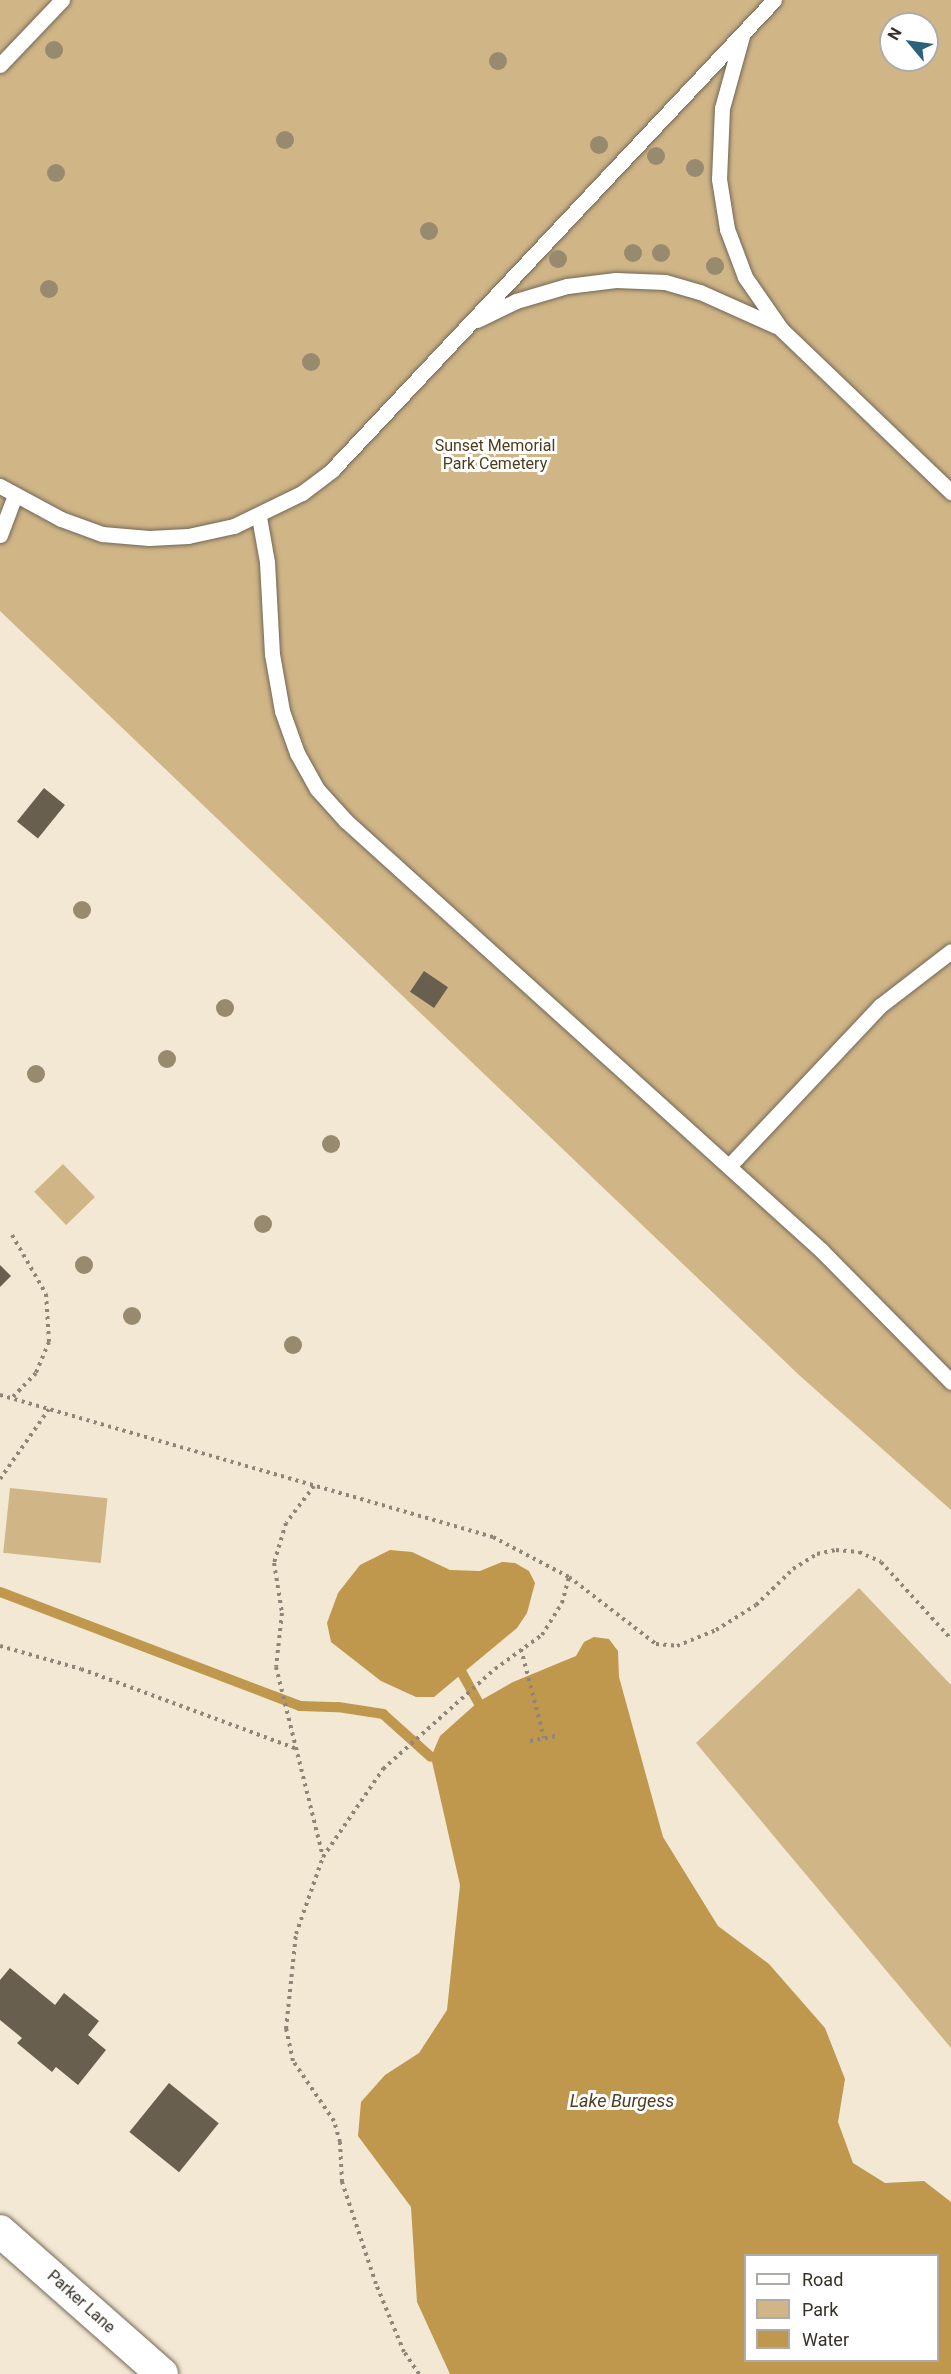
<!DOCTYPE html>
<html>
<head>
<meta charset="utf-8">
<style>
  body { margin:0 }
  #map { position:relative; width:951px; height:2374px; overflow:hidden; background:#f3e8d3; font-family:Roboto,sans-serif }
  div>[style] { position:absolute }
  .green>* { inset:0; background:#d0b587; transform-origin:0 0 }
  .water>* { inset:0; background:#bf974d }
  .stream>* { height:10px; margin:-5px; padding:0 5px; transform-origin:5px; border-radius:5px; background:#bf974d }
  .building>* { inset:0; background:#695f4e; transform-origin:0 0 }
  .path>* { height:4px; margin-top:-2px; transform-origin:0; background:repeating-linear-gradient(90deg,#8e8678 0 3px,transparent 0 7.5px) }
  .roads { filter:drop-shadow(0 0 2px #726856) drop-shadow(0 0 2px #726856) }
  .lane>* { height:15px; margin:-7.5px; padding:0 7.5px; transform-origin:7.5px; border-radius:7.5px; background:#fff }
  .street>* { height:32px; margin:-16px; padding:0 16px; transform-origin:16px; border-radius:16px; background:#fff }
  .trees>* { width:18px; height:18px; margin:-9px; border-radius:50%; background:#988a6e }
  span { translate:-50% -50%; white-space:nowrap; text-align:center; line-height:1.15; -webkit-text-stroke:6px #fff; paint-order:stroke }
  .park-label { font-size:16px; color:#4e3d1c }
  .street-label { font-size:16px; color:#353028 }
  .water-label { font-size:18px; color:#503e1e; font-style:italic }
  .legend { position:absolute; left:744px; top:2254px; width:195px; height:108px; box-sizing:border-box; background:#fff; border:2px solid #aeaca9; margin:0; padding:8px 10px; list-style:none; font-size:18px; color:#353028 }
  .legend li { display:flex; align-items:center; gap:12px; height:30px }
  .legend b { width:30px; border:2px solid #aeaca9 }
  .north { position:absolute; left:879px; top:12px; width:60px; height:60px; box-sizing:border-box; background:#fff; border:2px solid #aeaca9; border-radius:50%; rotate:299deg; font-size:16px; font-weight:700; line-height:24px; text-align:center; color:#353028 }
  .north::after { content:''; display:block; margin:auto; width:21px; height:27px; background:#2b637d; clip-path:polygon(50% 0,100% 100%,50% 72%,0 100%) }
</style>
</head>
<body>
<div id="map">
  <div class="green">
    <div style="clip-path:polygon(evenodd,0 0,951px 0,951px 1510px,799px 1375px,0 611px,0 0,891px 24px,927px 24px,927px 60px,891px 60px,891px 24px)"></div>
    <div style="left:63px;top:1164px;width:46px;height:40px;rotate:46deg"></div>
    <div style="left:10px;top:1488px;width:98px;height:65px;rotate:6deg"></div>
    <div style="clip-path:polygon(859px 1588px,951px 1685px,951px 2048px,696px 1743px)"></div>
  </div>
  <div class="water">
    <div style="clip-path:polygon(390px 1550px,412px 1552px,450px 1570px,480px 1571px,502px 1562px,515px 1563px,529px 1571px,535px 1583px,527px 1613px,517px 1628px,434px 1697px,416px 1697px,381px 1681px,331px 1642px,327px 1623px,338px 1593px,360px 1565px)"></div>
    <div style="clip-path:polygon(evenodd,594px 1637px,609px 1639px,618px 1651px,619px 1677px,663px 1837px,718px 1926px,769px 1964px,825px 2028px,845px 2079px,838px 2122px,853px 2163px,885px 2183px,924px 2181px,951px 2202px,951px 2374px,450px 2374px,417px 2302px,411px 2207px,358px 2136px,361px 2102px,385px 2075px,419px 2053px,447px 2010px,460px 1885px,431px 1757px,440px 1736px,478px 1702px,513px 1682px,576px 1656px,584px 1642px,594px 1637px,746px 2256px,938px 2256px,938px 2360px,746px 2360px,746px 2256px)"></div>
  </div>
  <div class="stream">
    <div style="left:0;top:1592px;width:321px;rotate:20.8deg"></div>
    <div style="left:300px;top:1706px;width:38px;rotate:2deg"></div>
    <div style="left:338px;top:1707px;width:46px;rotate:8.8deg"></div>
    <div style="left:383px;top:1714px;width:64px;rotate:41.9deg"></div>
    <div style="left:462px;top:1673px;width:33px;rotate:61deg"></div>
  </div>
  <div class="building">
    <div style="left:44px;top:788px;width:27px;height:43px;rotate:39deg"></div>
    <div style="left:424px;top:971px;width:29px;height:25px;rotate:34deg"></div>
    <div style="clip-path:polygon(0 1265px,11px 1276px,0 1287px)"></div>
    <div style="clip-path:polygon(10px 1968px,55px 2005px,64px 1993px,99px 2021px,88px 2035px,106px 2050px,78px 2085px,56px 2067px,52px 2072px,17px 2043px,22px 2038px,0 2020px,0 1980px)"></div>
    <div style="left:169px;top:2083px;width:64px;height:63px;rotate:39deg"></div>
  </div>
  <div class="path">
    <div style="left:12px;top:1235px;width:68px;rotate:60deg"></div>
    <div style="left:46px;top:1294px;width:48px;rotate:86.4deg"></div>
    <div style="left:49px;top:1342px;width:34px;rotate:113deg"></div>
    <div style="left:36px;top:1373px;width:35px;rotate:134deg"></div>
    <div style="left:0;top:1395px;width:513px;rotate:16.07deg"></div>
    <div style="left:493px;top:1537px;width:86px;rotate:27.8deg"></div>
    <div style="left:569px;top:1577px;width:110px;rotate:37.6deg"></div>
    <div style="left:656px;top:1644px;width:21px;rotate:5deg"></div>
    <div style="left:677px;top:1646px;width:42px;rotate:-22.3deg"></div>
    <div style="left:716px;top:1630px;width:47px;rotate:-32deg"></div>
    <div style="left:756px;top:1605px;width:52px;rotate:-44.2deg"></div>
    <div style="left:793px;top:1569px;width:28px;rotate:-32deg"></div>
    <div style="left:817px;top:1554px;width:19px;rotate:-12deg"></div>
    <div style="left:836px;top:1550px;width:23px;rotate:5deg"></div>
    <div style="left:859px;top:1552px;width:24px;rotate:24deg"></div>
    <div style="left:881px;top:1562px;width:104px;rotate:47.7deg"></div>
    <div style="left:0;top:1479px;width:85px;rotate:-55deg"></div>
    <div style="left:314px;top:1486px;width:46px;rotate:127.1deg"></div>
    <div style="left:286px;top:1523px;width:42px;rotate:106.7deg"></div>
    <div style="left:274px;top:1563px;width:51px;rotate:80.9deg"></div>
    <div style="left:282px;top:1613px;width:54px;rotate:96.3deg"></div>
    <div style="left:276px;top:1667px;width:196px;rotate:76.1deg"></div>
    <div style="left:0;top:1646px;width:84px;rotate:15.9deg"></div>
    <div style="left:81px;top:1669px;width:228px;rotate:20.3deg"></div>
    <div style="left:521px;top:1649px;width:92px;rotate:75.5deg"></div>
    <div style="left:530px;top:1741px;width:26px;rotate:-11deg"></div>
    <div style="left:419px;top:2374px;width:27px;rotate:-124deg"></div>
    <div style="left:404px;top:2352px;width:74px;rotate:-112.4deg"></div>
    <div style="left:376px;top:2284px;width:108px;rotate:-108.4deg"></div>
    <div style="left:342px;top:2182px;width:40px;rotate:-92.9deg"></div>
    <div style="left:340px;top:2142px;width:22px;rotate:-106deg"></div>
    <div style="left:334px;top:2121px;width:73px;rotate:-124.3deg"></div>
    <div style="left:293px;top:2061px;width:33px;rotate:-102deg"></div>
    <div style="left:286px;top:2029px;width:96px;rotate:-84deg"></div>
    <div style="left:296px;top:1934px;width:82px;rotate:-70.7deg"></div>
    <div style="left:323px;top:1857px;width:107px;rotate:-55.7deg"></div>
    <div style="left:383px;top:1769px;width:150px;rotate:-41.8deg"></div>
    <div style="left:495px;top:1669px;width:58px;rotate:-35.9deg"></div>
    <div style="left:542px;top:1635px;width:38px;rotate:-58deg"></div>
    <div style="left:562px;top:1603px;width:27px;rotate:-75deg"></div>
  </div>
  <div class="roads">
    <div class="lane">
      <div style="left:742px;top:36px;width:75px;rotate:105.5deg"></div>
      <div style="left:722px;top:108px;width:71px;rotate:92.4deg"></div>
      <div style="left:719px;top:179px;width:51px;rotate:80.9deg"></div>
      <div style="left:727px;top:229px;width:51px;rotate:69.4deg"></div>
      <div style="left:745px;top:277px;width:63px;rotate:55.3deg"></div>
      <div style="left:781px;top:329px;width:236px;rotate:43.8deg"></div>
      <div style="left:0;top:65px;width:90px;rotate:-46.4deg"></div>
      <div style="left:477px;top:320px;width:43px;rotate:-26deg"></div>
      <div style="left:516px;top:301px;width:53px;rotate:-16.4deg"></div>
      <div style="left:567px;top:286px;width:49px;rotate:-7deg"></div>
      <div style="left:616px;top:280px;width:49px;rotate:2.3deg"></div>
      <div style="left:665px;top:282px;width:36px;rotate:16deg"></div>
      <div style="left:700px;top:292px;width:83px;rotate:24.1deg"></div>
      <div style="left:0;top:486px;width:69px;rotate:28.4deg"></div>
      <div style="left:61px;top:519px;width:44px;rotate:20.1deg"></div>
      <div style="left:102px;top:534px;width:47px;rotate:4.9deg"></div>
      <div style="left:149px;top:538px;width:39px;rotate:-3deg"></div>
      <div style="left:188px;top:536px;width:47px;rotate:-12.3deg"></div>
      <div style="left:234px;top:526px;width:76px;rotate:-25.9deg"></div>
      <div style="left:302px;top:493px;width:38px;rotate:-37deg"></div>
      <div style="left:332px;top:470px;width:645px;rotate:-46.76deg"></div>
      <div style="left:259px;top:517px;width:46px;rotate:79.9deg"></div>
      <div style="left:267px;top:562px;width:92px;rotate:86.9deg"></div>
      <div style="left:272px;top:654px;width:58px;rotate:80deg"></div>
      <div style="left:282px;top:711px;width:45px;rotate:70.3deg"></div>
      <div style="left:297px;top:753px;width:41px;rotate:60.9deg"></div>
      <div style="left:317px;top:789px;width:43px;rotate:47.8deg"></div>
      <div style="left:346px;top:821px;width:641px;rotate:42.09deg"></div>
      <div style="left:822px;top:1251px;width:184px;rotate:45.4deg"></div>
      <div style="left:0;top:535px;width:43px;rotate:-69.4deg"></div>
      <div style="left:730px;top:1165px;width:220px;rotate:-46.7deg"></div>
      <div style="left:881px;top:1005px;width:88px;rotate:-37.6deg"></div>
    </div>
    <div class="street">
      <div style="left:0;top:2231px;width:216px;rotate:41.4deg"></div>
    </div>
  </div>
  <div class="trees">
    <div style="left:54px;top:50px"></div>
    <div style="left:498px;top:61px"></div>
    <div style="left:285px;top:140px"></div>
    <div style="left:599px;top:145px"></div>
    <div style="left:656px;top:156px"></div>
    <div style="left:695px;top:168px"></div>
    <div style="left:56px;top:173px"></div>
    <div style="left:429px;top:231px"></div>
    <div style="left:633px;top:253px"></div>
    <div style="left:661px;top:253px"></div>
    <div style="left:558px;top:259px"></div>
    <div style="left:715px;top:266px"></div>
    <div style="left:49px;top:289px"></div>
    <div style="left:311px;top:362px"></div>
    <div style="left:82px;top:910px"></div>
    <div style="left:225px;top:1008px"></div>
    <div style="left:167px;top:1059px"></div>
    <div style="left:36px;top:1074px"></div>
    <div style="left:331px;top:1144px"></div>
    <div style="left:263px;top:1224px"></div>
    <div style="left:84px;top:1265px"></div>
    <div style="left:132px;top:1316px"></div>
    <div style="left:293px;top:1345px"></div>
  </div>
  <div class="park-label">
    <span style="left:495px;top:455px">Sunset Memorial<br>Park Cemetery</span>
  </div>
  <div class="street-label">
    <span style="left:81px;top:2302px;rotate:42deg">Parker Lane</span>
  </div>
  <div class="water-label">
    <span style="left:622px;top:2101px">Lake Burgess</span>
  </div>
  <ul class="legend">
  <li><b style="height:8px;background:#fff"></b>Road</li>
  <li><b style="height:16px;background:#d0b587"></b>Park</li>
  <li><b style="height:16px;background:#bf974d"></b>Water</li>
  </ul>
  <div class="north">N</div>
</div>
</body>
</html>
